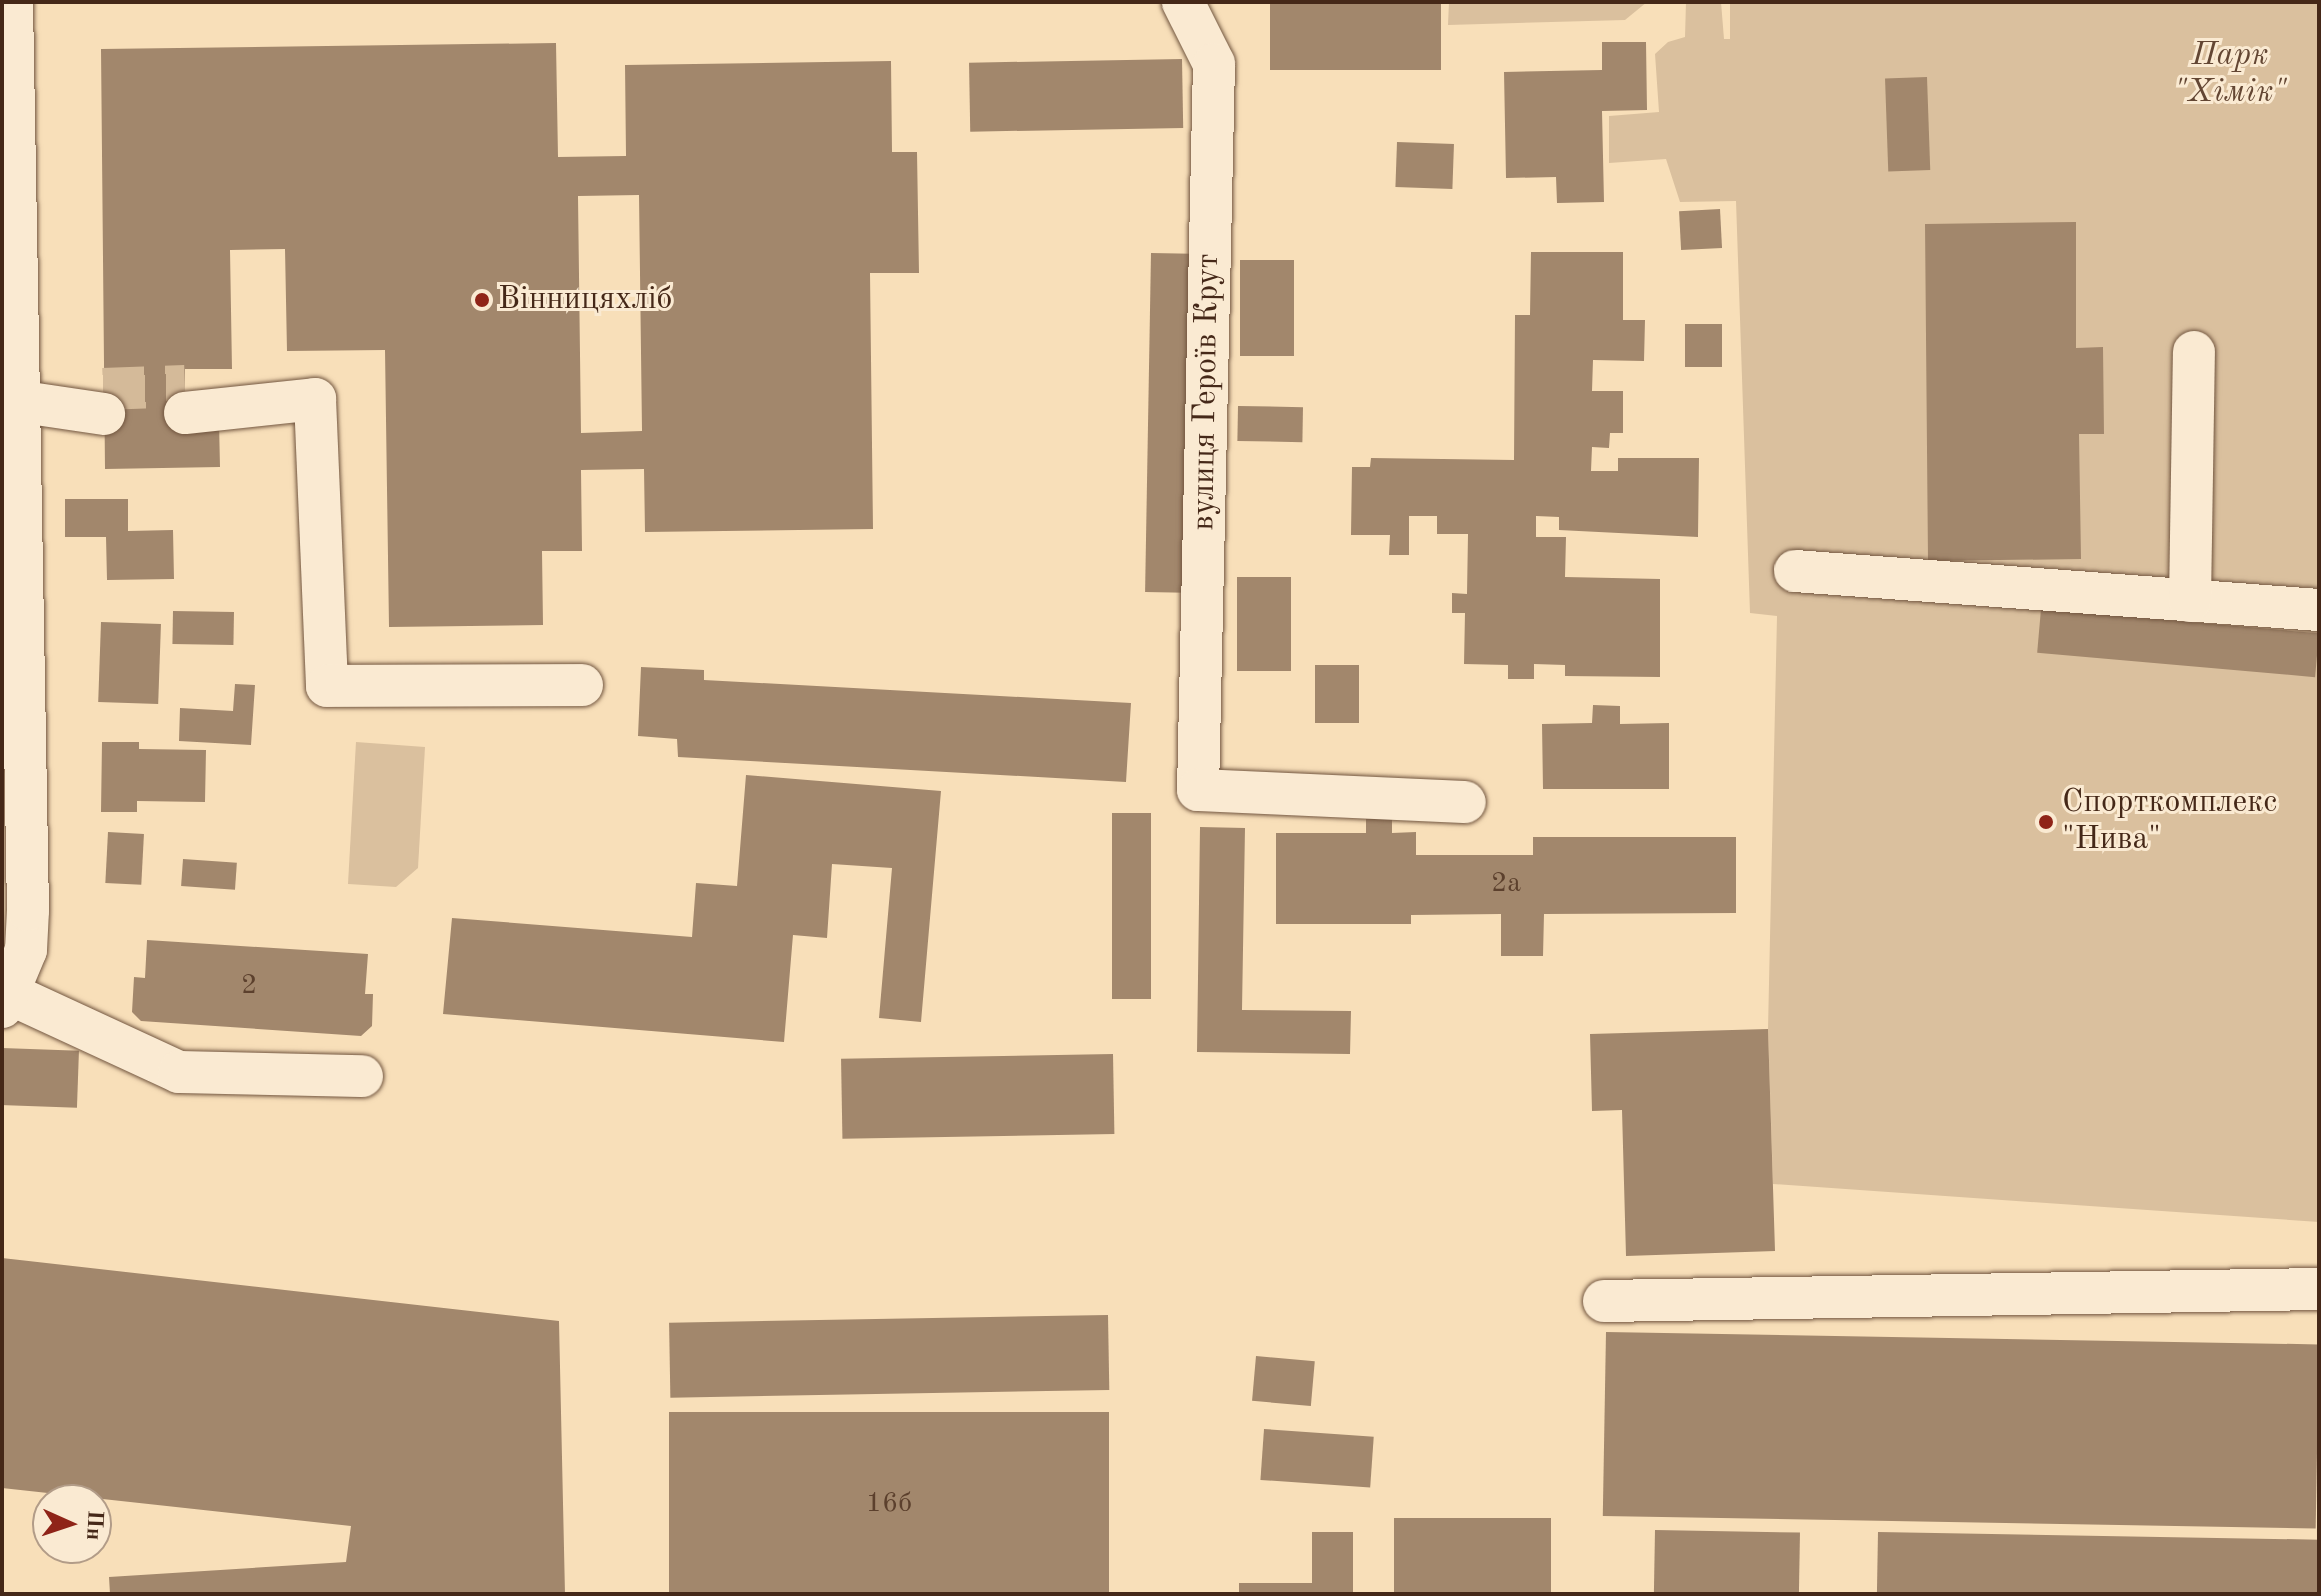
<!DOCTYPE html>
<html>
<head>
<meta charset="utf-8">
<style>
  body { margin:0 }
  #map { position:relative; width:2321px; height:1596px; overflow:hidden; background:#f8dfb9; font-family:"Old Standard TT",serif }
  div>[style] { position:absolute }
  .green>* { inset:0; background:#dac09e }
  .building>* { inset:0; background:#a2876c; transform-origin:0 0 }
  .minor-tunnel>* { height:42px; margin-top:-21px; transform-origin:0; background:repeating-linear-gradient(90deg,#d4ba99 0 42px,transparent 0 63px) }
  .roads { filter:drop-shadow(0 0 2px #725640) drop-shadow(0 0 2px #725640) }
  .minor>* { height:42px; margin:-21px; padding:0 21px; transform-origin:21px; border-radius:21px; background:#faead2 }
  .dots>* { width:22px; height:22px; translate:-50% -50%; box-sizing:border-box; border:4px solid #faead2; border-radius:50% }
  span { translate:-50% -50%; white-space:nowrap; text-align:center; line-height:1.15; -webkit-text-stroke:6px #faead2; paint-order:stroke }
  .number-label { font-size:28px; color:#5c402d }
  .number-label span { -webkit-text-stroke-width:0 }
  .park-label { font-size:32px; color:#634633; font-style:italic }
  .poi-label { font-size:32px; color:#452818 }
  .left { translate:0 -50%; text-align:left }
  .street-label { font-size:32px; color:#452818 }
  .frame { position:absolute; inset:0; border:4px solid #452818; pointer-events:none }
  .north { position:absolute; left:32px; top:1484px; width:80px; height:80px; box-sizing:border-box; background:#faead2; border:2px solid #b29c88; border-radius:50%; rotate:93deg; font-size:22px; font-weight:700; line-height:32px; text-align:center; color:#452818 }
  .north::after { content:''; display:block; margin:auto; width:28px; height:36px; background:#8f2418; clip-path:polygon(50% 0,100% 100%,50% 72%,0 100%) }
</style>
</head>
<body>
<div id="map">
  <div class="green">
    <div style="clip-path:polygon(1449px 2px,1647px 2px,1625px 20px,1448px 25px)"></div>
    <div style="clip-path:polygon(1686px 2px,1721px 2px,1724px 39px,1730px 39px,1730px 2px,2319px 2px,2319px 1222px,1773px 1184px,1768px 1029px,1777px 616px,1750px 613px,1736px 201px,1680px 202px,1666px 159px,1609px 163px,1609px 116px,1659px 112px,1655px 54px,1668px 42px,1685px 37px)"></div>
    <div style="clip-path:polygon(356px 742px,425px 747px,418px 868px,396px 887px,348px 884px)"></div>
  </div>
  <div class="building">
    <div style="left:1270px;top:2px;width:171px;height:68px"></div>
    <div style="clip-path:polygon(1602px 42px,1646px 42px,1647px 110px,1602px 111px,1604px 202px,1557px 203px,1556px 177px,1506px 178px,1504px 72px,1602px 70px)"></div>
    <div style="clip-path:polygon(evenodd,556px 43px,558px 157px,626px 156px,625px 65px,891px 61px,892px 152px,917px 152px,919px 273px,870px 273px,873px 529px,645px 532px,644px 469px,581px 470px,582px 551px,542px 551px,543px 625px,389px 627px,385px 350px,287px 351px,285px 249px,230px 250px,232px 369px,185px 369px,185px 413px,219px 422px,220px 467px,105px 469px,101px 49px,556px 43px,639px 195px,642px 431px,581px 433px,578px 196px,639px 195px)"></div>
    <div style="left:1182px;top:59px;width:69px;height:213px;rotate:89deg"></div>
    <div style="left:1927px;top:77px;width:93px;height:42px;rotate:88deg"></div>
    <div style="left:1397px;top:142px;width:57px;height:45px;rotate:2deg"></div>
    <div style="left:1720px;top:209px;width:39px;height:41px;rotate:87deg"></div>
    <div style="clip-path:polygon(2076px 222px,2076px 348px,2103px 347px,2104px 434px,2079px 434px,2081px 559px,1928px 561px,1925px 224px)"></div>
    <div style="clip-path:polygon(1531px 252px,1623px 252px,1623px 320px,1645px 320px,1644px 361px,1593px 360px,1592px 391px,1623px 391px,1623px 433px,1610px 433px,1609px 448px,1592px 447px,1591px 471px,1618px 471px,1618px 458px,1699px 458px,1698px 537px,1559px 530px,1559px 517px,1536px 516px,1536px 537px,1566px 537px,1565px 577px,1660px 579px,1660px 677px,1565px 676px,1565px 665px,1534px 664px,1534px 679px,1508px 679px,1508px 665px,1464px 664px,1465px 613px,1452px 613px,1452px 593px,1467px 594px,1468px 534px,1437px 534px,1437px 516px,1409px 516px,1409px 555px,1389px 555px,1390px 535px,1351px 535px,1352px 467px,1370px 467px,1371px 458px,1514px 460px,1515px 315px,1530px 315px)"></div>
    <div style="left:1151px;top:253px;width:41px;height:339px;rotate:1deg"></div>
    <div style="left:1240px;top:260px;width:54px;height:96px"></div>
    <div style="left:1685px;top:324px;width:37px;height:43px"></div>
    <div style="left:1238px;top:406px;width:65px;height:35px;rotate:1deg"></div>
    <div style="clip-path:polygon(65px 499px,128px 499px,128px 531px,173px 530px,174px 579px,107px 580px,106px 537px,65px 537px)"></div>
    <div style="left:1237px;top:577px;width:54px;height:94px"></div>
    <div style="left:2041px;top:609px;width:279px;height:44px;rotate:5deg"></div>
    <div style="left:173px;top:611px;width:61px;height:33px;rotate:1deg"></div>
    <div style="left:101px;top:622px;width:60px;height:80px;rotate:2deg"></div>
    <div style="left:1315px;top:665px;width:44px;height:58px"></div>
    <div style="clip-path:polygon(641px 667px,704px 670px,704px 680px,1131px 703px,1126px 782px,678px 757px,677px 739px,638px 736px)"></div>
    <div style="clip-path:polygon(235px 684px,255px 685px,251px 745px,179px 741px,180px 708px,233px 711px)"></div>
    <div style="clip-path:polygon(1593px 705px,1620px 706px,1620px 724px,1669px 723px,1669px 789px,1543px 789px,1542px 724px,1592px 723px)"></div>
    <div style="clip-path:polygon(102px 742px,139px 742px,139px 749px,206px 750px,205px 802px,137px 801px,137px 812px,101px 812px)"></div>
    <div style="clip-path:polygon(746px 775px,941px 791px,921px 1022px,879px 1018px,892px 868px,832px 864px,827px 938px,793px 935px,784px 1042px,443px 1014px,452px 918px,692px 937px,696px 883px,737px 886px)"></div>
    <div style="left:1112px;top:813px;width:39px;height:186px"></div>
    <div style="clip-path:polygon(1366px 819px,1392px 819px,1392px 833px,1416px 832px,1416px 855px,1533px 855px,1533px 837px,1736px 837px,1736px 913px,1544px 914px,1543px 956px,1501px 956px,1501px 914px,1411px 915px,1411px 924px,1276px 924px,1276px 833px,1366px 833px)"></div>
    <div style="clip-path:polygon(1200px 827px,1245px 828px,1242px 1010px,1351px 1011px,1350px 1054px,1197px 1052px)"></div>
    <div style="left:108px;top:832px;width:36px;height:51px;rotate:3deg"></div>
    <div style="left:183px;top:859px;width:54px;height:27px;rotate:4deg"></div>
    <div style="clip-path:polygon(147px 940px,368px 954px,365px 994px,373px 994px,372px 1026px,361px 1036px,141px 1021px,132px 1012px,134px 977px,145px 978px)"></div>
    <div style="clip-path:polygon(1768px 1029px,1775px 1251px,1626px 1256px,1622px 1110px,1592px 1111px,1590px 1034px)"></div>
    <div style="left:2px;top:1048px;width:77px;height:57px;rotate:2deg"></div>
    <div style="left:1113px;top:1054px;width:80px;height:272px;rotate:89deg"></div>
    <div style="clip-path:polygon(2px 1258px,559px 1321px,565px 1594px,110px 1594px,109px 1577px,346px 1562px,351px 1526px,2px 1488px)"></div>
    <div style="left:1108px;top:1315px;width:75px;height:439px;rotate:89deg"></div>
    <div style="left:1606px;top:1332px;width:713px;height:184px;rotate:1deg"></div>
    <div style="left:1256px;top:1356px;width:59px;height:45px;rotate:5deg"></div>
    <div style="left:1109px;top:1412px;width:182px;height:440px;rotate:90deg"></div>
    <div style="left:1264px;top:1429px;width:110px;height:51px;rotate:4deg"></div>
    <div style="left:1394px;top:1518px;width:157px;height:76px"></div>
    <div style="left:1655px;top:1530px;width:145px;height:64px;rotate:1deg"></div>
    <div style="clip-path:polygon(1312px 1532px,1353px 1532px,1353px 1594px,1239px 1594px,1239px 1583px,1312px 1583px)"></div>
    <div style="left:1878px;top:1532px;width:441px;height:62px;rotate:1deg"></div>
  </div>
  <div class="minor-tunnel">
    <div style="left:103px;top:389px;width:82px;rotate:-2.1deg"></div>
  </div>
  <div class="roads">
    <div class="minor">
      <div style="left:1183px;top:2px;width:69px;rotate:63.4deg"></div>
      <div style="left:1214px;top:64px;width:726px;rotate:91.26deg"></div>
      <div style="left:1198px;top:790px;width:267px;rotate:2.6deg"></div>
      <div style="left:315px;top:399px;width:287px;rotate:87.6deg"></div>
      <div style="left:327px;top:686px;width:255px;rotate:-0.2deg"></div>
      <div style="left:23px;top:402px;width:82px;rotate:8.4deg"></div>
      <div style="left:185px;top:413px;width:131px;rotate:-6.1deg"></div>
      <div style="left:1795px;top:571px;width:525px;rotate:4.26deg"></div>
      <div style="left:2190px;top:601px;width:249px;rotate:-89.1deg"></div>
      <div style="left:10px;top:994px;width:186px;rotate:24.8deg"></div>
      <div style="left:179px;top:1072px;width:183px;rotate:1.3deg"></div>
      <div style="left:2px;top:1007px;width:62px;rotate:-67.2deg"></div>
      <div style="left:26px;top:950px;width:40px;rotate:-87.1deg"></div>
      <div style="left:28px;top:910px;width:908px;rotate:-91.01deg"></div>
      <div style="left:1604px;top:1301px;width:715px;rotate:-0.96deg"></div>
    </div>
  </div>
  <div class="dots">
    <div style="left:482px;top:300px;background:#8f2418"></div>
    <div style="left:2046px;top:822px;background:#8f2418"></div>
  </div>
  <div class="number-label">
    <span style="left:1506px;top:884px">2а</span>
    <span style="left:249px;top:986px">2</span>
    <span style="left:889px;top:1504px">16б</span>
  </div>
  <div class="park-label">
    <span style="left:2230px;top:75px">Парк<br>"Хімік"</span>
  </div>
  <div class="poi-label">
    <span class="left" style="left:498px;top:300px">Вінницяхліб</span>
    <span class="left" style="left:2062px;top:822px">Спорткомплекс<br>"Нива"</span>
  </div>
  <div class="street-label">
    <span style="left:1207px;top:392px;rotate:-89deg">вулиця Героїв Крут</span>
  </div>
  <div class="frame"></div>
  <div class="north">Пн</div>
</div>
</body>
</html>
